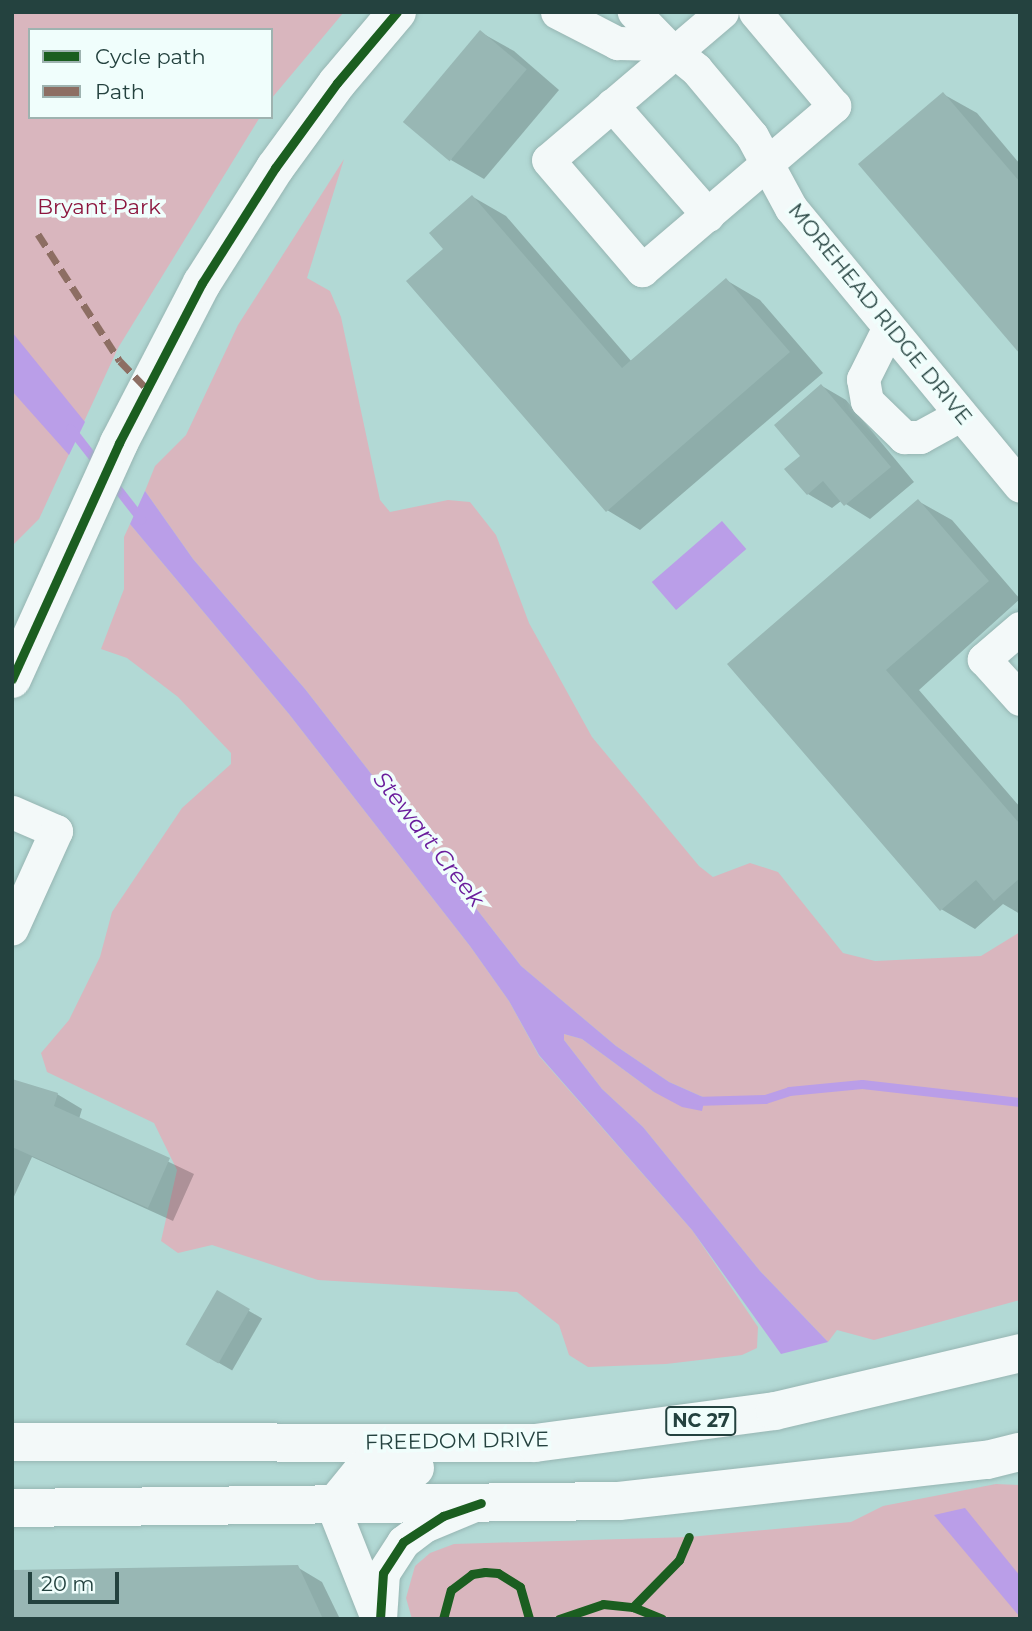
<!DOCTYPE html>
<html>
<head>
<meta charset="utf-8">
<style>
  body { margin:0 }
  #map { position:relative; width:1032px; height:1631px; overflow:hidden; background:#b2d9d5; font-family:Montserrat,sans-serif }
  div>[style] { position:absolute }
  .green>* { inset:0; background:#d9b6be }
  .water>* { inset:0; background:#ba9ee8; transform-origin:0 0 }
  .shadow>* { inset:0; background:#0003; transform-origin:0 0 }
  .stream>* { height:9px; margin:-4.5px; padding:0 4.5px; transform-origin:4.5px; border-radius:4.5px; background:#ba9ee8 }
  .building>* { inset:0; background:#98b7b4; transform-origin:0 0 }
  .roads { filter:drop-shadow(0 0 2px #96b5b2) drop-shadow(0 0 2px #96b5b2) }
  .minor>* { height:33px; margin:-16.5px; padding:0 16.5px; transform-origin:16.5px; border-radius:16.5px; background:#f3f9f9 }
  .major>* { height:38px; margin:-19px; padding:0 19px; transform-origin:19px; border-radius:19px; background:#f3f9f9 }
  .quiet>* { height:7px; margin-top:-3.5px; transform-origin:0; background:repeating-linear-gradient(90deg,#8d6e63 0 14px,transparent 0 21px) }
  .cycleway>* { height:9px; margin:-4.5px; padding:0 4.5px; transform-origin:4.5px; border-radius:4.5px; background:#1b5e20 }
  span { translate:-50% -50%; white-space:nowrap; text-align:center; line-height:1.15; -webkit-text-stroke:7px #f0fefc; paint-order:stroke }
  .shield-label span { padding:2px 5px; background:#f0fefc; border:2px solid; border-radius:5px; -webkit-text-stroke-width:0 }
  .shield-label { font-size:19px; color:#24423f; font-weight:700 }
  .park-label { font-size:21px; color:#8c163e }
  .street-label { font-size:21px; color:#24423f }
  .water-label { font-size:23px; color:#6a1d9c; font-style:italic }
  .frame { position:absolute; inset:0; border:14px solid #24423f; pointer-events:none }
  .legend { position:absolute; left:28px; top:28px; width:245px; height:91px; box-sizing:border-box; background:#f0fefc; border:2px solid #9eb3b0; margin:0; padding:9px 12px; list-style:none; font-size:21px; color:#24423f }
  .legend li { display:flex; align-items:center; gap:14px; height:35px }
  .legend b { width:35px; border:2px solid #9eb3b0 }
  .scale { position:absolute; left:28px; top:1572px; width:91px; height:32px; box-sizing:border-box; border:4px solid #24423f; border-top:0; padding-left:9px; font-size:21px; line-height:24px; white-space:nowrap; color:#24423f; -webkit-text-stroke:5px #f0fefc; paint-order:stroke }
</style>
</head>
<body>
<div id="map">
  <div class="green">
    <div style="clip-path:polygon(12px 12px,344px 12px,271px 99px,271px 30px,30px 30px,30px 117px,260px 117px,118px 348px,39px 519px,12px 546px)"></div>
    <div style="clip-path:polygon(344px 159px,307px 278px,330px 291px,341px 317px,380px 500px,390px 512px,448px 500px,470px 502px,496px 535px,529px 623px,592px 737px,699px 866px,713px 877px,750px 863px,778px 872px,843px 953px,875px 961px,981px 956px,1020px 932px,1020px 1300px,874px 1340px,837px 1330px,828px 1342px,760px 1271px,643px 1127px,602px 1089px,564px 1040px,564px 1034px,582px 1039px,654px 1092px,705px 1098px,669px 1082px,616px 1046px,521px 966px,305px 689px,193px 559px,145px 491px,155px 466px,186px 435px,238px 325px)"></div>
    <div style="clip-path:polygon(130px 524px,289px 714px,470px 946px,509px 1001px,539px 1056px,692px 1230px,758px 1327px,757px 1348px,742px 1355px,666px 1364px,588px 1367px,569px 1355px,559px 1325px,517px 1292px,318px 1280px,212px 1245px,178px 1253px,161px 1241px,177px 1170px,154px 1123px,47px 1072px,41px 1053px,69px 1020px,100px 957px,112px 912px,182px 808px,231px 764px,231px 753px,178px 697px,127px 658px,101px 649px,124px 589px,124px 537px)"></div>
    <div style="clip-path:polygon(996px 1484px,1020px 1485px,1020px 1619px,412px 1619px,406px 1598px,415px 1566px,430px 1553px,454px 1544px,689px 1537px,851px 1522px,883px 1506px)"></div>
  </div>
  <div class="water">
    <div style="clip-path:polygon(12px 332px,85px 422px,69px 455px,12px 391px)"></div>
    <div style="clip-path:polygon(145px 491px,193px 559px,305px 689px,521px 966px,616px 1046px,669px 1082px,705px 1098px,702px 1111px,682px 1107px,654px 1092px,582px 1039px,564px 1034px,564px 1040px,602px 1089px,643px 1127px,760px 1271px,828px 1342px,781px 1354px,692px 1230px,539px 1055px,509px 1001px,470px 946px,289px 714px,130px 524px)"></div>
    <div style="left:722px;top:521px;width:37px;height:93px;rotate:49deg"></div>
    <div style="clip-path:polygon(965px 1508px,1020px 1576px,1020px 1617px,934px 1515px)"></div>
  </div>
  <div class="shadow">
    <div style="clip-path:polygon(480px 32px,514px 51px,559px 90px,484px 179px,451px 160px)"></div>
    <div style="clip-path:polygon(943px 94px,977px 113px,1020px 164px,1020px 351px)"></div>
    <div style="clip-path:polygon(473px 197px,506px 216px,632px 362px,726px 280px,760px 300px,823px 373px,640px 530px,607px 510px,446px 249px)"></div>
    <div style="clip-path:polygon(822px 386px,846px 400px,914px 482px,870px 519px,841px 501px,832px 508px,808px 494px,802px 457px)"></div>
    <div style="clip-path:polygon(918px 501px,952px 520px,1020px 599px,919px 690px,1020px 807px,1020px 914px,1003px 904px,975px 929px,941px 909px,729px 664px)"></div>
    <div style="clip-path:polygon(12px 1081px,57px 1094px,82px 1109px,79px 1119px,194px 1174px,173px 1221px,32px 1157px,12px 1201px)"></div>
    <div style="left:218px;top:1293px;width:51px;height:60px;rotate:30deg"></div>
    <div style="clip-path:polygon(297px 1567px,322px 1582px,340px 1619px,12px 1619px)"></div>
  </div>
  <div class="stream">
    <div style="left:70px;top:428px;width:46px;rotate:52.1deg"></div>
    <div style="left:113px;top:483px;width:46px;rotate:52.1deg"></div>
    <div style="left:694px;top:1101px;width:71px;rotate:-1.6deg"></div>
    <div style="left:765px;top:1099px;width:25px;rotate:-18deg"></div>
    <div style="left:789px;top:1091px;width:73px;rotate:-5.5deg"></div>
    <div style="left:862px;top:1084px;width:159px;rotate:6.5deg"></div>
  </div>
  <div class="building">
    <div style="left:480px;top:30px;width:61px;height:120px;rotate:40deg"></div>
    <div style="clip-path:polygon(943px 92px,1020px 182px,1020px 354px,858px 164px)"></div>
    <div style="clip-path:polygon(472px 195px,622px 368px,726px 278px,790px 352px,606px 512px,406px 281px,443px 249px,429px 233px)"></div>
    <div style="clip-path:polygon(821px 384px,891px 467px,844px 506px,823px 481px,807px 495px,784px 469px,800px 456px,774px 425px)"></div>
    <div style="clip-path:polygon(918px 499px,989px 581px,886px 670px,1020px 824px,1020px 878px,994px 901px,976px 880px,940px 911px,727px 664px)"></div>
    <div style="clip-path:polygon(12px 1079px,58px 1093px,54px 1106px,170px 1158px,148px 1208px,12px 1147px)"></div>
    <div style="left:217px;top:1290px;width:38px;height:63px;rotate:30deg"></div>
    <div style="clip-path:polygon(298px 1565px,323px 1619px,12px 1619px,12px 1570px)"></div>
  </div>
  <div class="roads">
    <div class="minor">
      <div style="left:557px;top:12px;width:68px;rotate:27.3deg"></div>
      <div style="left:617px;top:43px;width:48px;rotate:1.2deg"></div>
      <div style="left:665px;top:44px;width:45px;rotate:-134.1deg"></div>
      <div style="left:722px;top:12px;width:228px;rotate:139.6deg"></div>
      <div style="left:548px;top:160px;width:145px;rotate:49.5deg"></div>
      <div style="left:642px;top:270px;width:253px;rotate:-40.5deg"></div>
      <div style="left:834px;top:106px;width:123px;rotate:-130deg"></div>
      <div style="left:665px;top:44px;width:40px;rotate:39deg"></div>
      <div style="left:696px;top:69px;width:87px;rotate:50.1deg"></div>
      <div style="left:752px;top:136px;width:82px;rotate:61.6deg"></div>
      <div style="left:791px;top:208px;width:360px;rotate:50.5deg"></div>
      <div style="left:612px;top:105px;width:146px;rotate:48.9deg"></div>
      <div style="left:888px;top:329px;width:56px;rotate:116.6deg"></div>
      <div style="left:863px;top:379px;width:22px;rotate:80deg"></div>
      <div style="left:867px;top:401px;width:52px;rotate:44.2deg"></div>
      <div style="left:904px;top:437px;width:16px"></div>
      <div style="left:920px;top:437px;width:46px;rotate:-28.8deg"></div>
      <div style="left:1020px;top:628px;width:48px;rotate:139.3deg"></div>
      <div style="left:984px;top:659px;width:54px;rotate:48deg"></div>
      <div style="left:12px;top:812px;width:48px;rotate:23.4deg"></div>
      <div style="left:56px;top:831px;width:107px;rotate:114.4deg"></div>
      <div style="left:333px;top:1507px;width:119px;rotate:68.4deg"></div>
      <div style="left:380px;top:1619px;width:46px;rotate:-86.3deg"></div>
      <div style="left:383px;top:1573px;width:37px;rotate:-57deg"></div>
      <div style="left:403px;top:1542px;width:26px;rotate:-37deg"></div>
      <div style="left:424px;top:1526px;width:52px;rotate:-22.6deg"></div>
    </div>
    <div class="major">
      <div style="left:12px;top:679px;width:259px;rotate:-65.6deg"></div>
      <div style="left:119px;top:443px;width:180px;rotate:-62.6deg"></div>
      <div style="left:202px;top:283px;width:136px;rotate:-57.6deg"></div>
      <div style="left:275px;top:168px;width:105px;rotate:-53.9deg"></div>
      <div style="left:337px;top:83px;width:93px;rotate:-49.8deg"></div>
      <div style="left:12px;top:1442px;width:523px;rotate:0.11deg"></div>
      <div style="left:535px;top:1443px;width:242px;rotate:-7.6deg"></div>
      <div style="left:775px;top:1411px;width:252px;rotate:-13.3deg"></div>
      <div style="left:333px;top:1507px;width:49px;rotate:-50.8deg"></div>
      <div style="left:364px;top:1469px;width:51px;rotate:-1.1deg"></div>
      <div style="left:12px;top:1508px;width:607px;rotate:-0.66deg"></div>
      <div style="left:619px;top:1501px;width:370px;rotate:-6.4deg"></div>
      <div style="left:987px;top:1460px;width:34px;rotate:-14deg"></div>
    </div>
  </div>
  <div class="quiet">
    <div style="left:38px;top:234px;width:151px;rotate:57.2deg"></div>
    <div style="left:120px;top:361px;width:37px;rotate:46deg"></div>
  </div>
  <div class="cycleway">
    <div style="left:12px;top:679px;width:259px;rotate:-65.6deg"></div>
    <div style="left:119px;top:443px;width:180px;rotate:-62.6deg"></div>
    <div style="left:202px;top:283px;width:136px;rotate:-57.6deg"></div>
    <div style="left:275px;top:168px;width:105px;rotate:-53.9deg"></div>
    <div style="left:337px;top:83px;width:93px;rotate:-49.8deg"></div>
    <div style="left:633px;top:1607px;width:66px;rotate:-45.6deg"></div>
    <div style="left:679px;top:1560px;width:25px;rotate:-67deg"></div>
    <div style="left:380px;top:1619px;width:46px;rotate:-86.3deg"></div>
    <div style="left:383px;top:1573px;width:37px;rotate:-57deg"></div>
    <div style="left:403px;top:1542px;width:48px;rotate:-33deg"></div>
    <div style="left:443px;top:1516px;width:40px;rotate:-18.9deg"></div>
    <div style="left:443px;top:1619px;width:30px;rotate:-75deg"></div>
    <div style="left:451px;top:1590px;width:26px;rotate:-37deg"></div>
    <div style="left:472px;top:1574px;width:13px;rotate:-9deg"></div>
    <div style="left:485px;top:1572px;width:13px;rotate:4deg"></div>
    <div style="left:498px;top:1573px;width:26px;rotate:32deg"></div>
    <div style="left:520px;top:1587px;width:33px;rotate:74deg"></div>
    <div style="left:559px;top:1619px;width:46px;rotate:-18.8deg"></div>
    <div style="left:603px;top:1604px;width:30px;rotate:6deg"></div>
    <div style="left:633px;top:1607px;width:31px;rotate:22deg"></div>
  </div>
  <div class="shield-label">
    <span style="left:701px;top:1421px">NC 27</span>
  </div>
  <div class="park-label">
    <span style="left:99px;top:207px">Bryant Park</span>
  </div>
  <div class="street-label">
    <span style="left:880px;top:314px;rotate:51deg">MOREHEAD RIDGE DRIVE</span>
    <span style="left:457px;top:1441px;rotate:-1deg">FREEDOM DRIVE</span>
  </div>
  <div class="water-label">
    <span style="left:429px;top:839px;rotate:52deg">Stewart Creek</span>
  </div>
  <div class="frame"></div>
  <ul class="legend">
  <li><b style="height:9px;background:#1b5e20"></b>Cycle path</li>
  <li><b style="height:9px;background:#8d6e63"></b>Path</li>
  </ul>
  <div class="scale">20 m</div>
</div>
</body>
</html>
